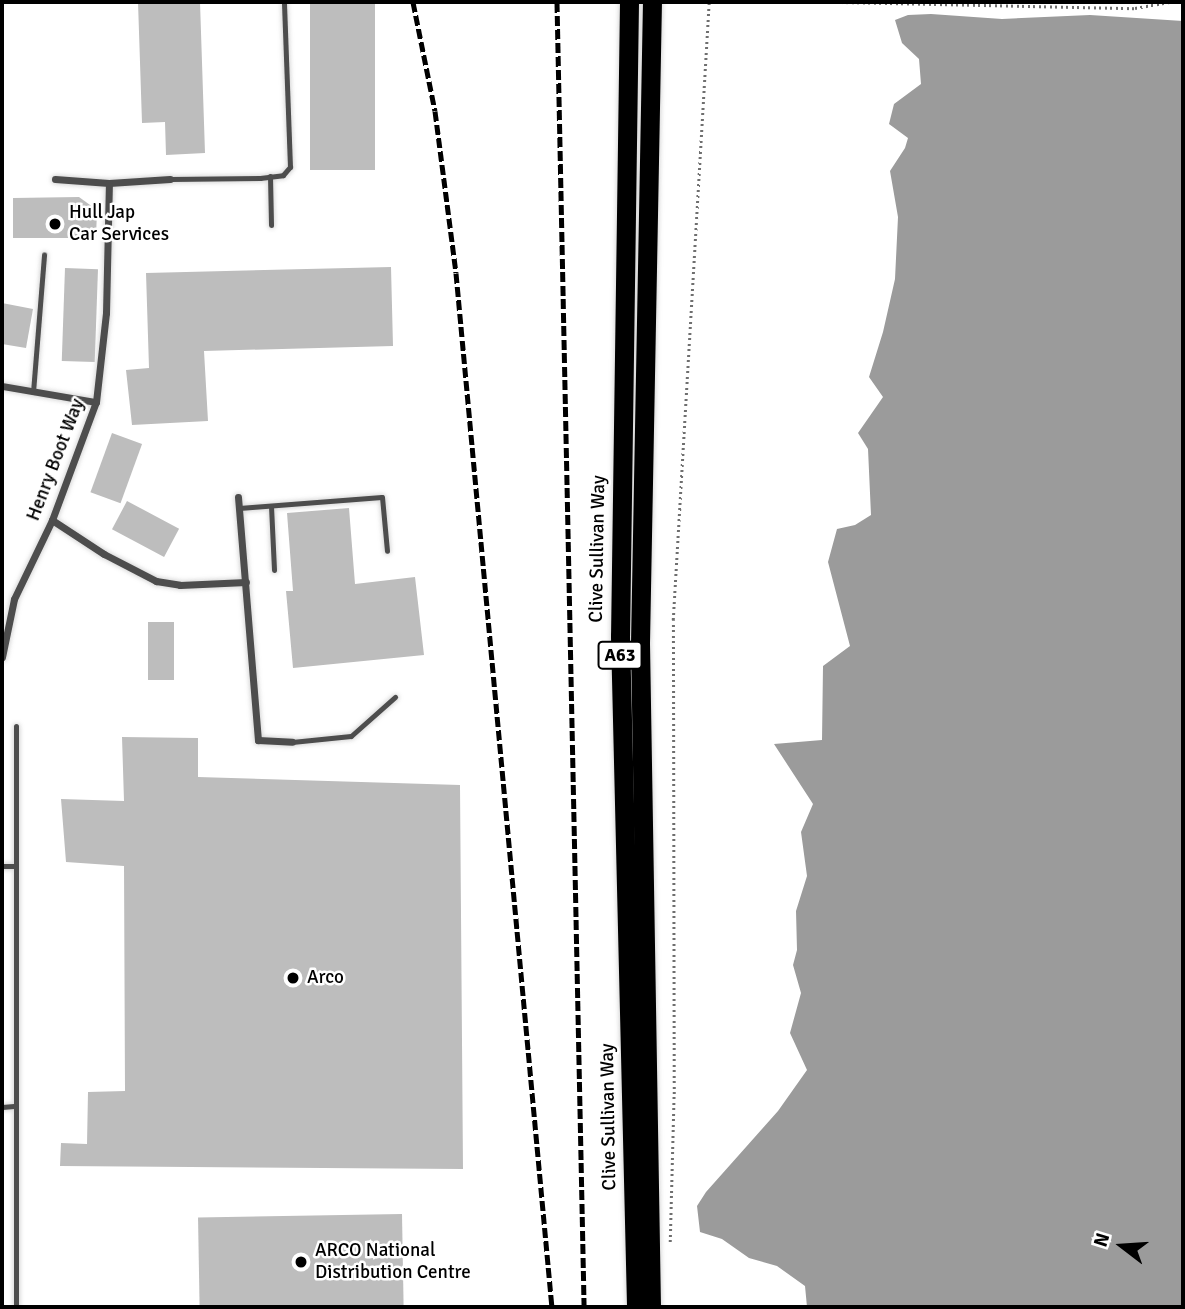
<!DOCTYPE html>
<html>
<head>
<meta charset="utf-8">
<style>
  body { margin:0 }
  #map { position:relative; width:1185px; height:1309px; overflow:hidden; background:#fff; font-family:Signika,sans-serif }
  div>[style] { position:absolute }
  .water>* { inset:0; background:#9b9b9b }
  .building>* { inset:0; background:#bdbdbd; transform-origin:0 0 }
  .path>* { height:2.5px; margin-top:-1.25px; transform-origin:0; background:repeating-linear-gradient(90deg,#6f6f6f 0 2px,transparent 0 5.5px) }
  .roads { filter:drop-shadow(0 0 2px #dbdbdb) drop-shadow(0 0 2px #dbdbdb) }
  .service>* { height:5px; margin:-2.5px; padding:0 2.5px; transform-origin:2.5px; border-radius:2.5px; background:#4d4d4d }
  .minor>* { height:7px; margin:-3.5px; padding:0 3.5px; transform-origin:3.5px; border-radius:3.5px; background:#4d4d4d }
  .trunk>* { height:19px; margin:-9.5px; padding:0 9.5px; transform-origin:9.5px; border-radius:9.5px; background:#000 }
  .rail>* { height:5px; margin-top:-2.5px; transform-origin:0; background:repeating-linear-gradient(90deg,#000 0 10px,transparent 0 13.5px) }
  .dots>* { width:19px; height:19px; translate:-50% -50%; box-sizing:border-box; border:4px solid #fff; border-radius:50% }
  span { translate:-50% -50%; white-space:nowrap; text-align:center; line-height:1.15; -webkit-text-stroke:5px #fff; paint-order:stroke }
  .shield-label span { padding:2px 5px; background:#fff; border:2px solid; border-radius:5px; -webkit-text-stroke-width:0 }
  .shield-label { font-size:18px; color:#000; font-weight:700 }
  .poi-label { font-size:19px; color:#000 }
  .left { translate:0 -50%; text-align:left }
  .street-label { font-size:19px; color:#000 }
  .frame { position:absolute; inset:0; border:4px solid #000; pointer-events:none }
  .north { position:absolute; left:1087px; top:1211px; width:70px; height:70px; -webkit-text-stroke:5px #fff; paint-order:stroke; rotate:287deg; font-size:19px; font-weight:700; line-height:28px; text-align:center; color:#000 }
  .north::after { content:''; display:block; margin:auto; width:24px; height:32px; background:#000; clip-path:polygon(50% 0,100% 100%,50% 72%,0 100%) }
</style>
</head>
<body>
<div id="map">
  <div class="water">
    <div style="clip-path:polygon(931px 14px,1002px 19px,1090px 15px,1183px 21px,1183px 1307px,807px 1307px,805px 1286px,777px 1266px,749px 1258px,722px 1239px,700px 1232px,697px 1206px,706px 1192px,778px 1111px,807px 1070px,790px 1033px,801px 993px,793px 965px,797px 950px,796px 911px,807px 876px,801px 832px,813px 804px,774px 744px,822px 740px,823px 666px,850px 646px,828px 562px,837px 529px,855px 525px,871px 515px,868px 449px,858px 433px,883px 397px,869px 377px,883px 332px,895px 279px,898px 217px,890px 171px,905px 148px,908px 138px,889px 124px,894px 104px,921px 84px,919px 59px,902px 43px,895px 20px,908px 15px)"></div>
  </div>
  <div class="building">
    <div style="clip-path:polygon(138px 2px,200px 2px,205px 153px,166px 155px,165px 122px,142px 123px)"></div>
    <div style="left:310px;top:2px;width:65px;height:168px"></div>
    <div style="clip-path:polygon(79px 197px,97px 210px,96px 238px,13px 238px,13px 198px)"></div>
    <div style="clip-path:polygon(391px 267px,393px 346px,204px 351px,208px 421px,132px 425px,126px 370px,149px 368px,146px 273px)"></div>
    <div style="left:65px;top:268px;width:33px;height:93px;rotate:2deg"></div>
    <div style="clip-path:polygon(2px 303px,33px 309px,26px 348px,2px 344px)"></div>
    <div style="left:112px;top:433px;width:32px;height:63px;rotate:20deg"></div>
    <div style="left:127px;top:501px;width:59px;height:32px;rotate:28deg"></div>
    <div style="clip-path:polygon(349px 508px,355px 584px,415px 577px,424px 655px,293px 668px,286px 591px,293px 591px,287px 513px)"></div>
    <div style="left:148px;top:622px;width:26px;height:58px"></div>
    <div style="clip-path:polygon(122px 737px,198px 738px,198px 777px,460px 785px,463px 1169px,60px 1166px,61px 1143px,87px 1144px,88px 1092px,125px 1091px,124px 866px,66px 862px,61px 799px,124px 801px)"></div>
    <div style="left:402px;top:1214px;width:93px;height:204px;rotate:89deg"></div>
  </div>
  <div class="path">
    <div style="left:841px;top:2px;width:294px;rotate:1.2deg"></div>
    <div style="left:1135px;top:8px;width:35px;rotate:-10deg"></div>
    <div style="left:670px;top:1242px;width:148px;rotate:-88.5deg"></div>
    <div style="left:674px;top:1094px;width:474px;rotate:-90.1deg"></div>
    <div style="left:673px;top:620px;width:619px;rotate:-86.67deg"></div>
  </div>
  <div class="roads">
    <div class="service">
      <div style="left:270px;top:176px;width:49px;rotate:88.8deg"></div>
      <div style="left:170px;top:179px;width:90px;rotate:-0.6deg"></div>
      <div style="left:260px;top:178px;width:23px;rotate:-7deg"></div>
      <div style="left:283px;top:175px;width:11px;rotate:-49deg"></div>
      <div style="left:290px;top:167px;width:165px;rotate:-92.1deg"></div>
      <div style="left:33px;top:392px;width:138px;rotate:-85.4deg"></div>
      <div style="left:271px;top:506px;width:64px;rotate:87.3deg"></div>
      <div style="left:239px;top:508px;width:143px;rotate:-4.4deg"></div>
      <div style="left:382px;top:497px;width:54px;rotate:84.7deg"></div>
      <div style="left:292px;top:742px;width:59px;rotate:-5.8deg"></div>
      <div style="left:351px;top:736px;width:59px;rotate:-41.6deg"></div>
      <div style="left:2px;top:866px;width:13px"></div>
      <div style="left:2px;top:1107px;width:12px;rotate:-5deg"></div>
      <div style="left:16px;top:1307px;width:581px;rotate:-90deg"></div>
    </div>
    <div class="minor">
      <div style="left:55px;top:179px;width:54px;rotate:4.2deg"></div>
      <div style="left:109px;top:183px;width:61px;rotate:-3.8deg"></div>
      <div style="left:2px;top:386px;width:95px;rotate:9.7deg"></div>
      <div style="left:238px;top:497px;width:244px;rotate:85.3deg"></div>
      <div style="left:258px;top:740px;width:34px;rotate:3deg"></div>
      <div style="left:52px;top:520px;width:62px;rotate:33.2deg"></div>
      <div style="left:104px;top:554px;width:59px;rotate:27.4deg"></div>
      <div style="left:156px;top:581px;width:24px;rotate:9deg"></div>
      <div style="left:180px;top:585px;width:66px;rotate:-2.6deg"></div>
      <div style="left:2px;top:657px;width:59px;rotate:-78.3deg"></div>
      <div style="left:14px;top:599px;width:88px;rotate:-64.3deg"></div>
      <div style="left:52px;top:520px;width:126px;rotate:-69.6deg"></div>
      <div style="left:96px;top:402px;width:90px;rotate:-83.6deg"></div>
      <div style="left:106px;top:313px;width:130px;rotate:-88.7deg"></div>
    </div>
    <div class="trunk">
      <div style="left:629px;top:2px;width:634px;rotate:90.81deg"></div>
      <div style="left:620px;top:636px;width:671px;rotate:88.63deg"></div>
      <div style="left:651px;top:1307px;width:664px;rotate:-90.95deg"></div>
      <div style="left:640px;top:643px;width:641px;rotate:-88.93deg"></div>
    </div>
  </div>
  <div class="rail">
    <div style="left:413px;top:2px;width:111px;rotate:78.6deg"></div>
    <div style="left:435px;top:111px;width:163px;rotate:82.6deg"></div>
    <div style="left:456px;top:273px;width:1038px;rotate:84.7deg"></div>
    <div style="left:557px;top:2px;width:1305px;rotate:88.81deg"></div>
  </div>
  <div class="dots">
    <div style="left:55px;top:224px;background:#000"></div>
    <div style="left:293px;top:978px;background:#000"></div>
    <div style="left:301px;top:1262px;background:#000"></div>
  </div>
  <div class="shield-label">
    <span style="left:620px;top:655px">A63</span>
  </div>
  <div class="poi-label">
    <span class="left" style="left:69px;top:224px">Hull Jap<br>Car Services</span>
    <span class="left" style="left:307px;top:978px">Arco</span>
    <span class="left" style="left:315px;top:1262px">ARCO National<br>Distribution Centre</span>
  </div>
  <div class="street-label">
    <span style="left:56px;top:460px;rotate:-69deg">Henry Boot Way</span>
    <span style="left:598px;top:549px;rotate:-89deg">Clive Sullivan Way</span>
    <span style="left:609px;top:1117px;rotate:-91deg">Clive Sullivan Way</span>
  </div>
  <div class="frame"></div>
  <div class="north">N</div>
</div>
</body>
</html>
